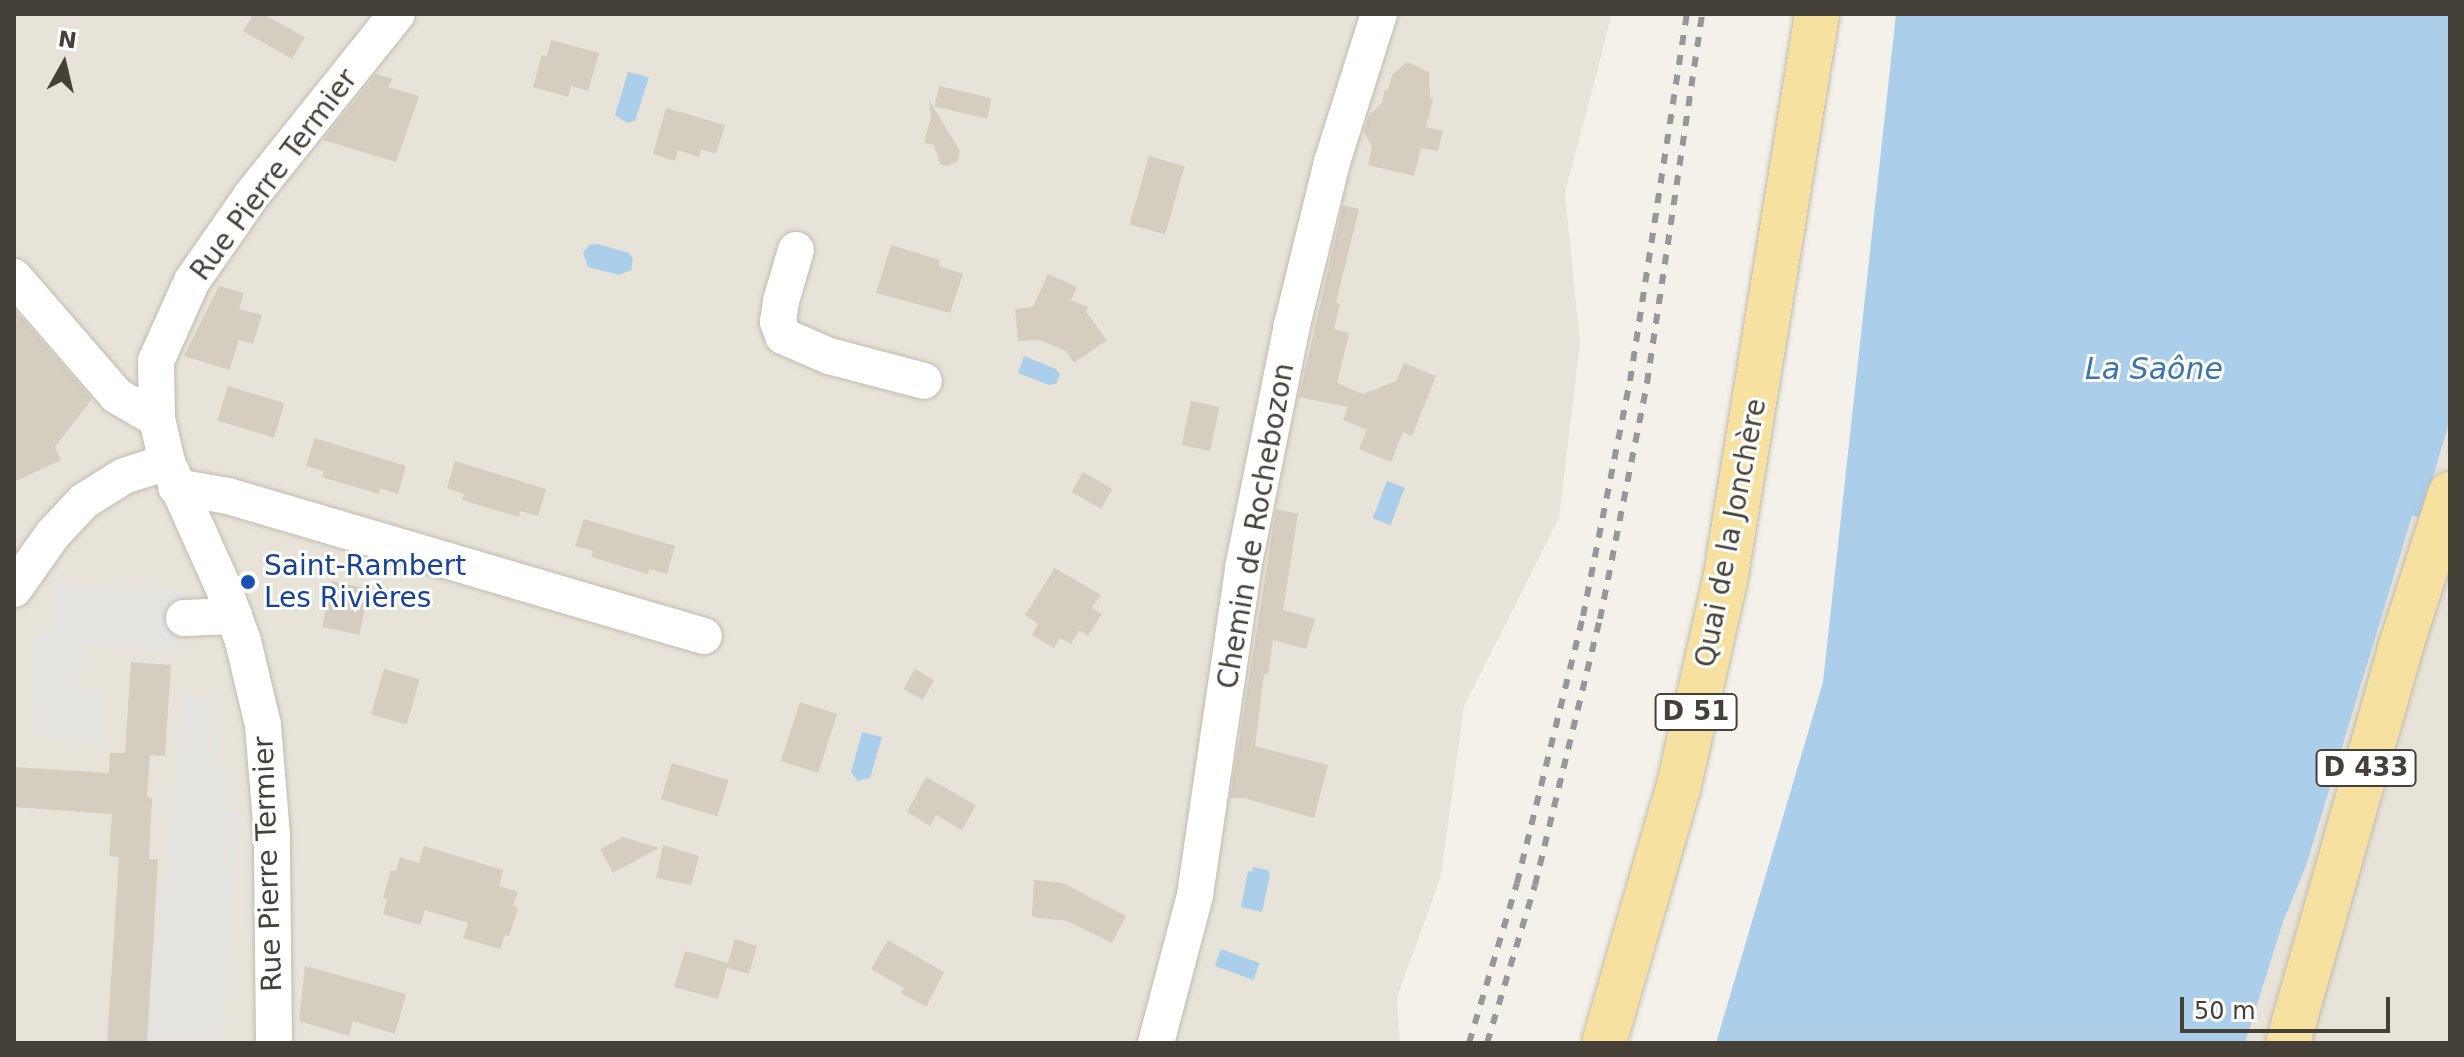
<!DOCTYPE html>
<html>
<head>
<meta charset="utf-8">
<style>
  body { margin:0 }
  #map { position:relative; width:2464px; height:1057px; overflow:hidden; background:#f3f1e9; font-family:"DejaVu Sans",sans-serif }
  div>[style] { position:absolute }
  .residential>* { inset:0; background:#e7e3d8 }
  .parking>* { inset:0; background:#e5e3e0 }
  .water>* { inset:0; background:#abceea; transform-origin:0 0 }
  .building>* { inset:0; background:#d4cdc0; transform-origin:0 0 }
  .roads { filter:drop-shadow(0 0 2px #c1bbaf) drop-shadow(0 0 2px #c1bbaf) }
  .minor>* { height:36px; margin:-18px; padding:0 18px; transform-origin:18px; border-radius:18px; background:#fff }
  .major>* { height:44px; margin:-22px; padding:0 22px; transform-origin:22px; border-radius:22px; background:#f6e1a0 }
  .rail>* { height:6px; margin-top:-3px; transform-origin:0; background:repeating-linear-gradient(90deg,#979797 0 10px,transparent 0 20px) }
  .dots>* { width:22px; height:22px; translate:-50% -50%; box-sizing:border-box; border:4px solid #fff; border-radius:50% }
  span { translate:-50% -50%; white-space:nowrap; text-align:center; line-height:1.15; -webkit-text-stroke:6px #fff; paint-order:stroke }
  .shield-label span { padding:2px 6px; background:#fff; border:2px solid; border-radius:6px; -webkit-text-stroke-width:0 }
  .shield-label { font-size:26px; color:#464138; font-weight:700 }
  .street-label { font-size:28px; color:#464138 }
  .transit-label { font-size:28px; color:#164399 }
  .left { translate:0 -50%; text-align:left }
  .water-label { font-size:30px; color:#3a76a9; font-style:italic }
  .frame { position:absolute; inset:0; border:16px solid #464138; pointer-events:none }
  .north { position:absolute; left:24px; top:24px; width:80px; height:80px; -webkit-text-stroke:6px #fff; paint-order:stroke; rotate:8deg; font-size:22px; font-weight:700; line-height:32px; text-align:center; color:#464138 }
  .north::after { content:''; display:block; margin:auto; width:28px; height:36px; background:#464138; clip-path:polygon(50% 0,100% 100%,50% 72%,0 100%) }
  .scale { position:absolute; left:2180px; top:997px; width:210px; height:36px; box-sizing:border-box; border:4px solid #464138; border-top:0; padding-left:10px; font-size:24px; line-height:28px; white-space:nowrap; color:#464138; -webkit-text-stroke:6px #fff; paint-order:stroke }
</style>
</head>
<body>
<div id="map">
  <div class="residential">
    <div style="clip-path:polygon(14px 14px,1612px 14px,1565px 193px,1580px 343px,1559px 518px,1464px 706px,1441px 876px,1397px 997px,1400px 1043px,14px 1043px)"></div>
    <div style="clip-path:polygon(2450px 420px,2450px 1043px,2245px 1043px,2283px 922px,2307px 863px,2412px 515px,2420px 517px)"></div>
  </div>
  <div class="parking">
    <div style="clip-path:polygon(54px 583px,188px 591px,179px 655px,82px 644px,81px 688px,104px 689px,102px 744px,35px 735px,32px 639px,51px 632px)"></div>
    <div style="clip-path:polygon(184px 697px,222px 698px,219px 770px,228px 772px,226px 811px,239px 813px,224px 1043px,144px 1043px)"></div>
  </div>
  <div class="water">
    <div style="clip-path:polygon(1896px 14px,2450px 14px,2450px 420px,2421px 517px,2412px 516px,2307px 863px,2283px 922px,2245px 1043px,1716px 1043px,1823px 682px)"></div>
    <div style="clip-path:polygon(628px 72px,649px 77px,635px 121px,627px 123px,615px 115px)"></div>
    <div style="clip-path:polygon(598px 244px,629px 253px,633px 259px,631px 270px,619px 275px,588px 267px,583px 253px,589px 245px)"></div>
    <div style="clip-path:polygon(1024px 356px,1056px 369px,1060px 374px,1056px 384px,1049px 385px,1018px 373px)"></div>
    <div style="left:1387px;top:481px;width:19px;height:40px;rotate:21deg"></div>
    <div style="clip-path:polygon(862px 732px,882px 737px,870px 778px,858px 781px,851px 772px)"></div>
    <div style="clip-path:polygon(1253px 867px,1268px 870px,1270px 875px,1262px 912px,1241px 907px,1248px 871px,1252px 872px)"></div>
    <div style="left:1221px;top:949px;width:41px;height:18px;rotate:20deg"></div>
  </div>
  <div class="building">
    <div style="clip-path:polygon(253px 14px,263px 14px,305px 37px,292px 59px,243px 31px)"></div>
    <div style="clip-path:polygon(551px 40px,599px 53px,588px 91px,571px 86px,568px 97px,533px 87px,542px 55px,547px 56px)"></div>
    <div style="clip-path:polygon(1407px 62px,1429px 72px,1430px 98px,1433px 99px,1426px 127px,1443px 131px,1438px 151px,1421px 148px,1414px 176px,1368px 165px,1372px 147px,1364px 132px,1368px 117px,1382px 103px,1385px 90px,1388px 90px,1392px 75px)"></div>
    <div style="clip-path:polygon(376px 74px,393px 79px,388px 87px,419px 96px,396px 162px,323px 140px)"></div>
    <div style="left:939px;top:86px;width:54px;height:21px;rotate:13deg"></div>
    <div style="clip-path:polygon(929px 100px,960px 151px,958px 161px,948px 166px,940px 164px,934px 145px,924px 143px,931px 117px)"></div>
    <div style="clip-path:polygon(666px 108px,725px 125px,716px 154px,701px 149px,699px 157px,678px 150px,675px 161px,653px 154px)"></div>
    <div style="left:1149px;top:156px;width:37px;height:71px;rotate:16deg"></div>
    <div style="clip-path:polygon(1343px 205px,1359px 209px,1336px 303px,1340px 304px,1334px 329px,1349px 333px,1337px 383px,1363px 394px,1396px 381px,1404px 363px,1436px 376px,1412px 436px,1403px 432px,1391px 462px,1359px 449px,1367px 430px,1343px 420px,1348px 407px,1299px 397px)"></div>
    <div style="clip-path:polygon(891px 245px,940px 260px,939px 266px,963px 274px,950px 313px,876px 293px)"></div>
    <div style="clip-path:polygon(1048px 274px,1077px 287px,1071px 300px,1088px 307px,1086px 312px,1107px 340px,1074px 363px,1066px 351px,1039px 340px,1018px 341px,1015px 309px,1033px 307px)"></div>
    <div style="clip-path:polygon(219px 286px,244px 293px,239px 309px,262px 315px,253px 344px,239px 340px,229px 370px,184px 356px)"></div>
    <div style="clip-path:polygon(14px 309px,92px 399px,55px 447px,61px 460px,14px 482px)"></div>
    <div style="left:228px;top:386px;width:59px;height:36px;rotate:17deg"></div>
    <div style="left:1191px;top:401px;width:29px;height:45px;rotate:12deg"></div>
    <div style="clip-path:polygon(315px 438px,406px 466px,398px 494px,380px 488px,379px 494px,322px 477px,324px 471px,306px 466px)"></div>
    <div style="clip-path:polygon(455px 461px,546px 489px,538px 516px,520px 511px,519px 517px,462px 500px,464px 494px,447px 488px)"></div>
    <div style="left:1083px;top:472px;width:34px;height:23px;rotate:30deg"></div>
    <div style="clip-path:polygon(1276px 509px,1298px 514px,1283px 610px,1315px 619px,1306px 649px,1273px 640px,1268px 675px,1264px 674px,1255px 746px,1328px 765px,1314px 818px,1244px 798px,1230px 798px)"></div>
    <div style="clip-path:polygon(584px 519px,675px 546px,667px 574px,649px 569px,648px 574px,591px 557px,593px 551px,575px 546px)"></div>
    <div style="clip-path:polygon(1055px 568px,1101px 595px,1092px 608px,1102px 614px,1088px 636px,1079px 630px,1071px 644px,1060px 638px,1054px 648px,1032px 635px,1038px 624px,1025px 615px)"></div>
    <div style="left:332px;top:581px;width:38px;height:47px;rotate:12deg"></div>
    <div style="clip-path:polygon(131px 662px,171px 665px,165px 756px,150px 755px,147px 797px,152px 798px,149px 859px,158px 859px,153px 946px,147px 1041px,107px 1043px,119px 857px,109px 856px,112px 814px,14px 807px,14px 767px,109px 773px,110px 753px,125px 753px)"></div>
    <div style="left:384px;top:669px;width:37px;height:47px;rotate:16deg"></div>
    <div style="left:915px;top:669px;width:22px;height:23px;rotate:30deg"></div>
    <div style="left:800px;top:702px;width:39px;height:62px;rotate:18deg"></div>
    <div style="left:672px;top:763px;width:59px;height:38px;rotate:17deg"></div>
    <div style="clip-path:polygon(926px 777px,976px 805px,962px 830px,936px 815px,930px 826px,907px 812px)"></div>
    <div style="clip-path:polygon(623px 837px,659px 848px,613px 873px,600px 849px)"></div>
    <div style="clip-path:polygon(663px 845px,699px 856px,691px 885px,656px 878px)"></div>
    <div style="clip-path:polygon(424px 846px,503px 870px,499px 886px,518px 892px,513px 906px,518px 908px,509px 936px,505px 935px,500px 949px,463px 938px,468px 923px,425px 910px,420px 925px,383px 914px,387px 900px,383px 898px,391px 870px,396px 871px,400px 857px,419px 863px)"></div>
    <div style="clip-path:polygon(1034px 880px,1063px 883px,1126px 916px,1112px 943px,1067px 921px,1032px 917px)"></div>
    <div style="clip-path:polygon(735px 939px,757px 946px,749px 974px,727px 968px,718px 999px,674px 987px,685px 951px,728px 963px)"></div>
    <div style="clip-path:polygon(888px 940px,944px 972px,926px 1007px,901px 993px,904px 988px,871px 969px)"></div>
    <div style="clip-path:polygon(305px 966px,406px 994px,395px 1034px,353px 1021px,349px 1036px,299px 1021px)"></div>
  </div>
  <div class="roads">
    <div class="minor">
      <div style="left:796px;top:250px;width:53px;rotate:106.4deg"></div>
      <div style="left:781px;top:301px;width:21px;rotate:98deg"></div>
      <div style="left:778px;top:322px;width:15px;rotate:70deg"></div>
      <div style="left:783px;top:336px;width:50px;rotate:23.5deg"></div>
      <div style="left:829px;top:356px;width:98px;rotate:14.7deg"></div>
      <div style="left:14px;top:277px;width:157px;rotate:49.1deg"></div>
      <div style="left:117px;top:396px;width:46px;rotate:29.9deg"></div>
      <div style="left:176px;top:487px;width:53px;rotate:9.8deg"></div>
      <div style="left:228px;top:496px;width:496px;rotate:16.4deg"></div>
      <div style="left:14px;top:589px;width:67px;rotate:-54.7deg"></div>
      <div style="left:53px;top:534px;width:45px;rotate:-46.8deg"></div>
      <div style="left:84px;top:501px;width:47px;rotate:-32deg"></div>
      <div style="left:124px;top:476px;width:45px;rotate:-18deg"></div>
      <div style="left:184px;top:618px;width:50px;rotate:-2.3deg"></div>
      <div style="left:274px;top:1043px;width:208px;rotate:-90.6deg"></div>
      <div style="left:272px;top:835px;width:110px;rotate:-94.7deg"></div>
      <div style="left:263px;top:725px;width:86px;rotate:-103.4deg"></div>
      <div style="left:243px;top:641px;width:55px;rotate:-110.1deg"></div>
      <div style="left:224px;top:589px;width:139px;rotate:-114.2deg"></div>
      <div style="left:167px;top:462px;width:44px;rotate:-103.1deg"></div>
      <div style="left:157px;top:419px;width:58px;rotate:-91deg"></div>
      <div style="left:156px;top:361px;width:88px;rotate:-65.8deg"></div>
      <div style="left:192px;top:281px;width:103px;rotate:-55.2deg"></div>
      <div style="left:251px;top:196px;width:233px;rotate:-51.3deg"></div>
      <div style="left:1156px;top:1043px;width:153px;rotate:-75.2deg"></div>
      <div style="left:1195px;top:895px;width:331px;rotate:-81.6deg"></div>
      <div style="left:1243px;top:568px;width:248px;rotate:-78.6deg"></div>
      <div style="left:1292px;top:325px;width:168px;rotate:-76.2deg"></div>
      <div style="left:1332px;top:162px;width:155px;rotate:-72.4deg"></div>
    </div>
    <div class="major">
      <div style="left:1604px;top:1043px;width:265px;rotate:-73.8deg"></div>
      <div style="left:1678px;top:789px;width:213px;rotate:-77.3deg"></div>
      <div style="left:1725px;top:581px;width:574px;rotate:-80.78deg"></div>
      <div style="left:2288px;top:1043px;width:410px;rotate:-74.1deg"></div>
      <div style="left:2400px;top:649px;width:163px;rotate:-72.1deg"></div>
    </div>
  </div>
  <div class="rail">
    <div style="left:1469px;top:1043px;width:167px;rotate:-73.3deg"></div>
    <div style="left:1517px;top:883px;width:275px;rotate:-76.1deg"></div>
    <div style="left:1583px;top:616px;width:240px;rotate:-78.7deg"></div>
    <div style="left:1630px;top:381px;width:371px;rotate:-81.2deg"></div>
    <div style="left:1487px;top:1043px;width:165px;rotate:-73.1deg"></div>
    <div style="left:1535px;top:885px;width:274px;rotate:-76.3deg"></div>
    <div style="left:1600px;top:619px;width:241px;rotate:-78.7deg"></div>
    <div style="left:1647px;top:383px;width:373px;rotate:-81.5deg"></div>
  </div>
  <div class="dots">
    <div style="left:248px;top:582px;background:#1a4fb4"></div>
  </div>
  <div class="shield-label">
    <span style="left:1696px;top:712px">D 51</span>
    <span style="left:2366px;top:768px">D 433</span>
  </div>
  <div class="street-label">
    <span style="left:274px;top:175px;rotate:-53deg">Rue Pierre Termier</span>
    <span style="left:1256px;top:526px;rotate:-80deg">Chemin de Rochebozon</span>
    <span style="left:1731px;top:533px;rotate:-79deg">Quai de la Jonchère</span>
    <span style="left:268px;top:864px;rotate:-92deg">Rue Pierre Termier</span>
  </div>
  <div class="transit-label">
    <span class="left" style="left:264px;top:582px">Saint-Rambert<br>Les Rivières</span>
  </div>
  <div class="water-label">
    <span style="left:2154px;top:369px">La Saône</span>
  </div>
  <div class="frame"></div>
  <div class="north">N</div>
  <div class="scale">50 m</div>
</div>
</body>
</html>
